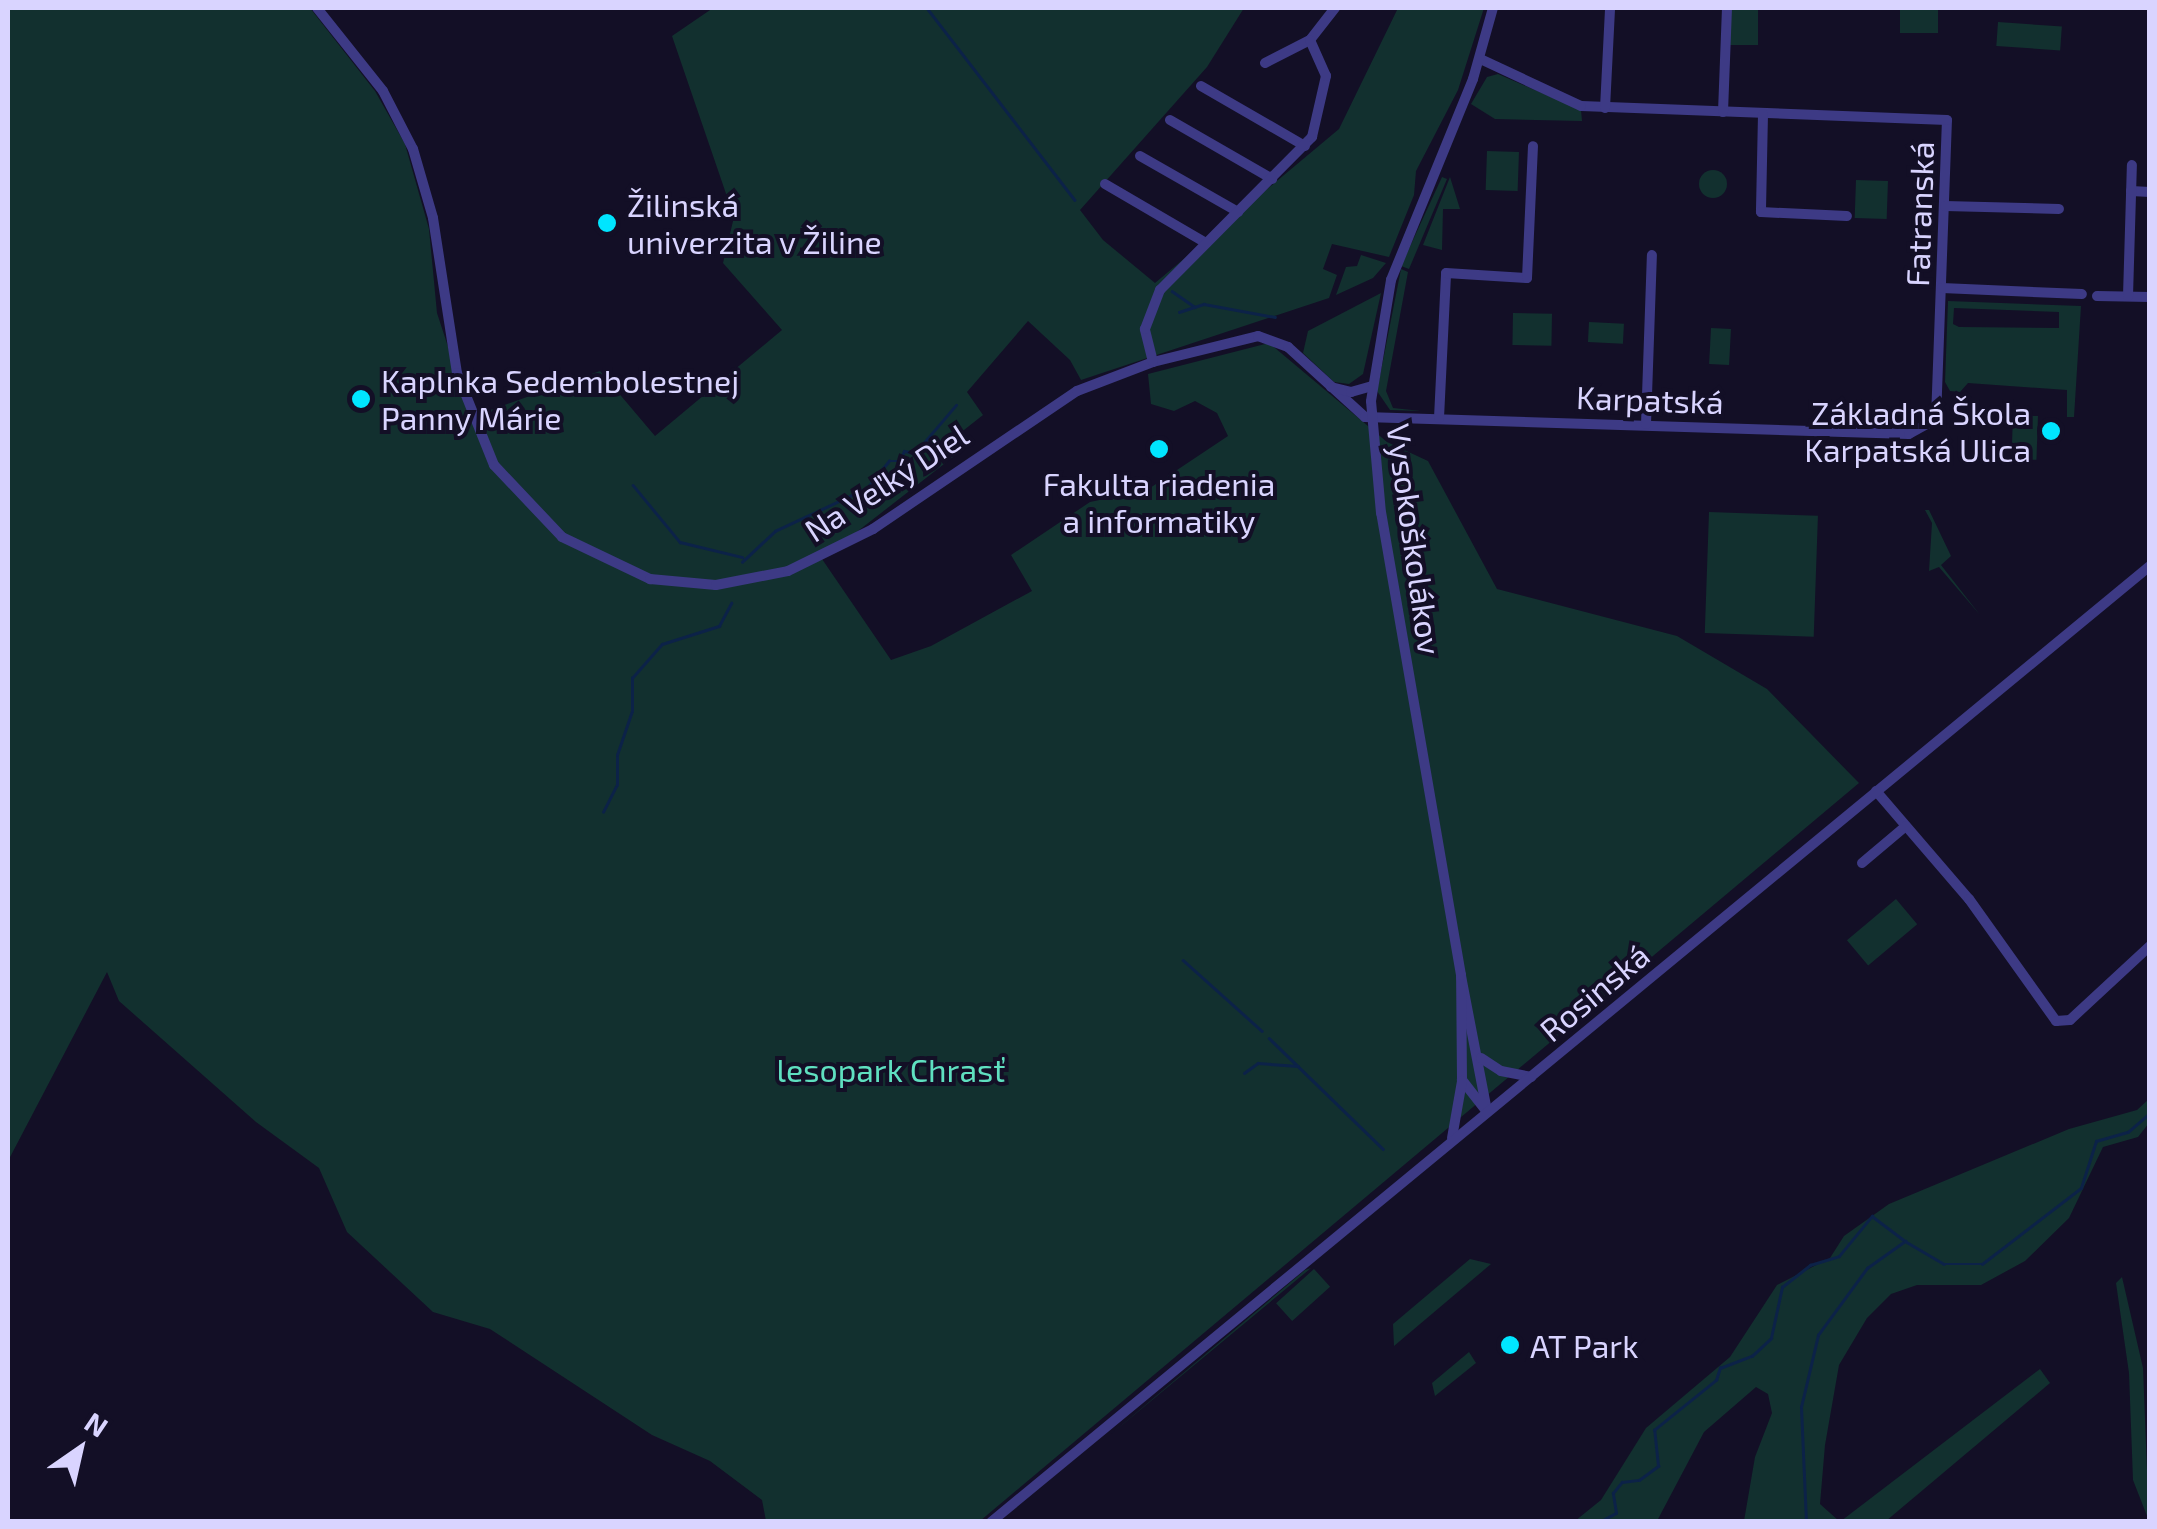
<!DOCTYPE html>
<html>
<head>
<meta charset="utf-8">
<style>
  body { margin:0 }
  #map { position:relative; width:2157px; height:1529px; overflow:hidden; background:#130f26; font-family:"Exo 2",sans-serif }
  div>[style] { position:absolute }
  .green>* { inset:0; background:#12302f; transform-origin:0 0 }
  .round { border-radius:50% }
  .stream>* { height:2.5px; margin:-1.25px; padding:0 1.25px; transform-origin:1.25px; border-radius:1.25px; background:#0c2248 }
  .minor>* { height:10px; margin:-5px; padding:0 5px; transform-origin:5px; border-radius:5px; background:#3d3a85 }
  .dots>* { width:28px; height:28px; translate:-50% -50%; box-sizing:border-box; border:5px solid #130f26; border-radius:50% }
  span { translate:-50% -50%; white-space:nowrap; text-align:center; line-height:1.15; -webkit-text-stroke:8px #130f26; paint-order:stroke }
  .poi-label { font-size:32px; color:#d9d4ff }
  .left { translate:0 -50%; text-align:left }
  .right { translate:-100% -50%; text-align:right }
  .street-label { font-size:32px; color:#d9d4ff }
  .park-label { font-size:32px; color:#5fe0c0 }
  .frame { position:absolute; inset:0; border:10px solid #d9d4ff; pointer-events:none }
  .north { position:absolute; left:30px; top:1399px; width:100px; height:100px; -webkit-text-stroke:8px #130f26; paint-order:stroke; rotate:34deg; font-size:28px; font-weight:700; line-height:40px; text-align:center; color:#d9d4ff }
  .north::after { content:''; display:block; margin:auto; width:35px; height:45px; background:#d9d4ff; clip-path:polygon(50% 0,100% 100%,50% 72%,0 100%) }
</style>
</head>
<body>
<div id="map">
  <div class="green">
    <div style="clip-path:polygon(8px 8px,310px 8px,375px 91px,405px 144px,429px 229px,437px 313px,471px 417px,600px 371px,655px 436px,782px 330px,723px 263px,734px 217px,672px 36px,713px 8px,1244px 8px,1207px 67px,1080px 210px,1103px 240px,1155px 283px,1339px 129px,1398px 8px,1484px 8px,1458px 90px,1416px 171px,1414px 195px,1389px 257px,1332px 244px,1323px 269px,1337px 275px,1329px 298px,1081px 380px,1070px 360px,1028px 321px,967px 392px,983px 415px,945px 445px,953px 457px,822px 559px,891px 660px,931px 646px,1032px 591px,1011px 555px,1090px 502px,1147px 490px,1228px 436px,1217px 413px,1195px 401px,1174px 411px,1151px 404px,1148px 374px,1269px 343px,1387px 442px,1428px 461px,1497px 589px,1677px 636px,1767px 689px,1859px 783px,980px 1521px,766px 1521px,762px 1500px,710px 1461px,652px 1435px,490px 1329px,433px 1312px,347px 1232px,319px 1168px,256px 1122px,119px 1001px,107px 972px,8px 1161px)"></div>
    <div style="left:1730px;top:8px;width:28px;height:37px"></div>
    <div style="left:1900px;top:8px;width:38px;height:25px"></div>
    <div style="left:1998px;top:22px;width:64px;height:24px;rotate:4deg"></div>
    <div style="clip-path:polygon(1498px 74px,1581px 110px,1582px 121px,1495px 119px,1471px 104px,1487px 77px)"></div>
    <div style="left:1487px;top:151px;width:32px;height:39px;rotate:2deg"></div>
    <div class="round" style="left:1699px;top:170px;width:28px;height:28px"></div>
    <div style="clip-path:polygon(1442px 177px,1447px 179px,1409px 269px,1401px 266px)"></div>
    <div style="clip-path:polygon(1450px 177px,1460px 209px,1443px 209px,1442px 250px,1423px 245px)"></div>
    <div style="left:1856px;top:180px;width:32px;height:38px;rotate:2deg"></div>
    <div style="clip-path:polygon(1361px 255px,1386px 263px,1373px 278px,1336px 295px,1346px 267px,1357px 266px)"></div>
    <div style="clip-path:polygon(1401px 269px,1408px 272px,1386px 391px,1393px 408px,1421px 411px,1390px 410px,1377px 391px)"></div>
    <div style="clip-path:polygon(1381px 293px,1363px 374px,1349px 384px,1334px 382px,1303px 353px,1308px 331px)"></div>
    <div style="clip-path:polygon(evenodd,1948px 301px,2081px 306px,2074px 417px,2067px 417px,2067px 390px,1968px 383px,1960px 392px,1950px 391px,1945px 382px,1948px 301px,1954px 308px,2059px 312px,2059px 328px,1959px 327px,1953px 324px,1954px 308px)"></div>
    <div style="left:1513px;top:313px;width:39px;height:32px;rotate:1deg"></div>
    <div style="left:1589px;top:322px;width:35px;height:20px;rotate:3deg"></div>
    <div style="left:1711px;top:328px;width:20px;height:36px;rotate:3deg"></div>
    <div style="left:2013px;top:415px;width:25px;height:44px;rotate:2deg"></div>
    <div style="clip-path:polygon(1925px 510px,1929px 510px,1951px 556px,1941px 565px,1980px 615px,1939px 567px,1929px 571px,1932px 523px)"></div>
    <div style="left:1709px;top:512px;width:109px;height:121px;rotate:2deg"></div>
    <div style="left:1896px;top:899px;width:33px;height:64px;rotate:50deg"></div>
    <div style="clip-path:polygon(2149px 1099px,2149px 1123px,2138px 1137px,2103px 1147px,2069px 1218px,2025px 1261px,1981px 1285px,1917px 1285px,1891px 1294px,1867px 1318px,1839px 1365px,1825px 1445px,1820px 1504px,1839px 1521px,1744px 1521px,1755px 1457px,1772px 1413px,1768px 1394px,1756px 1387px,1704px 1432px,1657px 1521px,1575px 1521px,1601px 1500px,1646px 1428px,1730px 1357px,1777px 1285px,1830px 1258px,1844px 1236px,1889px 1204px,2069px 1129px,2137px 1110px)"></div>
    <div style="clip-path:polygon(1470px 1259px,1491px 1264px,1394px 1346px,1393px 1324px)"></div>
    <div style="clip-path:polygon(1311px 1268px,1110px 1435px,1305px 1270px)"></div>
    <div style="left:1314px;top:1269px;width:24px;height:51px;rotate:48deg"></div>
    <div style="clip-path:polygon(2122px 1277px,2143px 1368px,2149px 1521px,2133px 1480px,2129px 1373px,2116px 1283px)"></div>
    <div style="clip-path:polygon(1469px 1352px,1476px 1363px,1435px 1396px,1432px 1383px)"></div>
    <div style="clip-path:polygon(2040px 1369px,2050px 1383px,1886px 1521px,1841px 1521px)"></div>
  </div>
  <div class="stream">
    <div style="left:927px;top:8px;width:242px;rotate:52.4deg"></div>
    <div style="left:1172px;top:291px;width:28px;rotate:35deg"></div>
    <div style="left:1179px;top:312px;width:26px;rotate:-18deg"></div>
    <div style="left:1204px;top:304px;width:72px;rotate:10.4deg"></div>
    <div style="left:633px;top:485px;width:74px;rotate:50.5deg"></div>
    <div style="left:680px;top:542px;width:64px;rotate:13.6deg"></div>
    <div style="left:742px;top:562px;width:45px;rotate:-43.2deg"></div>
    <div style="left:775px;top:531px;width:102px;rotate:-25.1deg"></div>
    <div style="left:867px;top:488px;width:35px;rotate:-51deg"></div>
    <div style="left:889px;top:461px;width:10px"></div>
    <div style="left:899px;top:461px;width:11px;rotate:-63deg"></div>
    <div style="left:904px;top:451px;width:11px;rotate:10deg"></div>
    <div style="left:915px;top:453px;width:63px;rotate:-49.5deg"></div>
    <div style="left:603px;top:812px;width:30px;rotate:-63deg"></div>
    <div style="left:617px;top:785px;width:30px;rotate:-90deg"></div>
    <div style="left:617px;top:755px;width:46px;rotate:-71.2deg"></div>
    <div style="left:632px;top:711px;width:33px;rotate:-90deg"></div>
    <div style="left:632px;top:678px;width:45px;rotate:-48.6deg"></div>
    <div style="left:662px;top:644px;width:60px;rotate:-17.5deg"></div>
    <div style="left:719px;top:626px;width:26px;rotate:-62deg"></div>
    <div style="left:1183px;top:960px;width:106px;rotate:41.9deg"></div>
    <div style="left:1269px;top:1038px;width:159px;rotate:44.2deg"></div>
    <div style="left:1244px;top:1073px;width:17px;rotate:-36deg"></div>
    <div style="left:1258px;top:1063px;width:40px;rotate:4.3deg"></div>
    <div style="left:1599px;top:1522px;width:19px;rotate:-28deg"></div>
    <div style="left:1616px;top:1513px;width:20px;rotate:-99deg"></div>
    <div style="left:1613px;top:1493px;width:14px;rotate:-51deg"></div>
    <div style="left:1622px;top:1482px;width:17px;rotate:-7deg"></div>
    <div style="left:1639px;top:1480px;width:24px;rotate:-36deg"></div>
    <div style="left:1658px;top:1466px;width:36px;rotate:-96deg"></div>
    <div style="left:1654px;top:1430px;width:80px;rotate:-38.9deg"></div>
    <div style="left:1716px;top:1380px;width:13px;rotate:-72deg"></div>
    <div style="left:1720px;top:1368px;width:34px;rotate:-21deg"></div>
    <div style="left:1752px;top:1356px;width:26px;rotate:-43deg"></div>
    <div style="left:1771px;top:1338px;width:52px;rotate:-77.8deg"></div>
    <div style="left:1782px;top:1287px;width:36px;rotate:-38deg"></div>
    <div style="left:1810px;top:1265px;width:30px;rotate:-17deg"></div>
    <div style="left:1839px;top:1256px;width:52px;rotate:-50.5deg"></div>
    <div style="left:1872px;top:1216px;width:39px;rotate:37deg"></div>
    <div style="left:1806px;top:1522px;width:115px;rotate:-92.5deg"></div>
    <div style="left:1801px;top:1407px;width:74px;rotate:-76.7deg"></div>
    <div style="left:1818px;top:1335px;width:83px;rotate:-53.8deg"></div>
    <div style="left:1867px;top:1268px;width:47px;rotate:-35.4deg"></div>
    <div style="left:1905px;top:1241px;width:45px;rotate:30.5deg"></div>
    <div style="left:1944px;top:1264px;width:38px"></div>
    <div style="left:1982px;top:1264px;width:125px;rotate:-37.5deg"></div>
    <div style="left:2081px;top:1188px;width:49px;rotate:-72.3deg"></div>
    <div style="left:2096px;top:1141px;width:33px;rotate:-16deg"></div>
    <div style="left:2128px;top:1132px;width:29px;rotate:-41deg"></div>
  </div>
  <div class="minor">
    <div style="left:317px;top:8px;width:106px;rotate:51.5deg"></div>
    <div style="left:383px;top:91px;width:65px;rotate:62.7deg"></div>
    <div style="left:413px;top:149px;width:72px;rotate:73.8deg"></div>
    <div style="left:433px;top:218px;width:157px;rotate:81.2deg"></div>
    <div style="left:457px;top:373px;width:99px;rotate:68.1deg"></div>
    <div style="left:494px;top:465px;width:99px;rotate:46.6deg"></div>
    <div style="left:562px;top:537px;width:98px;rotate:25.5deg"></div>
    <div style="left:650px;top:579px;width:66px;rotate:5.2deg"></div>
    <div style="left:716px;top:585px;width:73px;rotate:-11deg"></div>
    <div style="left:788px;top:571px;width:95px;rotate:-26.3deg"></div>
    <div style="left:873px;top:529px;width:246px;rotate:-34.1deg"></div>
    <div style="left:1077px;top:391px;width:81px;rotate:-20.9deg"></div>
    <div style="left:1153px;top:362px;width:108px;rotate:-13.9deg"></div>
    <div style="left:1258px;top:336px;width:32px;rotate:20deg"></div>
    <div style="left:1288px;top:347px;width:104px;rotate:42.3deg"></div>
    <div style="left:1365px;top:417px;width:544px;rotate:1.79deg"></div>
    <div style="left:1909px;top:434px;width:31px;rotate:-29deg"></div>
    <div style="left:1936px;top:419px;width:299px;rotate:-87.9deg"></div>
    <div style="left:1947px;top:120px;width:366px;rotate:-177.8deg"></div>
    <div style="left:1581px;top:106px;width:111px;rotate:-155deg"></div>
    <div style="left:1265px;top:63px;width:51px;rotate:-27.1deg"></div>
    <div style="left:1310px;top:40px;width:41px;rotate:-52deg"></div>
    <div style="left:1201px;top:86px;width:120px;rotate:30deg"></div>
    <div style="left:1605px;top:108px;width:100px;rotate:-87.1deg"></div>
    <div style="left:1723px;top:112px;width:104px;rotate:-87.8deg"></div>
    <div style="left:1763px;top:114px;width:98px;rotate:91.2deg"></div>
    <div style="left:1761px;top:212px;width:86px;rotate:2.7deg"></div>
    <div style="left:1170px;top:120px;width:118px;rotate:30deg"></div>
    <div style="left:1140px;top:156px;width:113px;rotate:29.7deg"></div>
    <div style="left:1105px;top:184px;width:117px;rotate:30.3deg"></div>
    <div style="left:2131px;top:191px;width:19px;rotate:3deg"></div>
    <div style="left:1945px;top:206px;width:114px;rotate:1.5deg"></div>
    <div style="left:1942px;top:288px;width:140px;rotate:2.5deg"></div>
    <div style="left:2097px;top:296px;width:53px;rotate:1.1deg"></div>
    <div style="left:2128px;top:296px;width:131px;rotate:-88.3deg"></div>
    <div style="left:1153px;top:362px;width:34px;rotate:-104deg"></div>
    <div style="left:1145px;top:329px;width:42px;rotate:-69deg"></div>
    <div style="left:1160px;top:290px;width:216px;rotate:-45.2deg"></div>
    <div style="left:1312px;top:137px;width:63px;rotate:-77.1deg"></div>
    <div style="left:1326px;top:76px;width:39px;rotate:-114deg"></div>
    <div style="left:1331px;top:387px;width:21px;rotate:14deg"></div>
    <div style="left:1351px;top:392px;width:22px;rotate:-16deg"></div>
    <div style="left:1439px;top:418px;width:145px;rotate:-87.2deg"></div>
    <div style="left:1446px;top:273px;width:81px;rotate:3.5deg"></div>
    <div style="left:1527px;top:278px;width:132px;rotate:-87.4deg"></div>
    <div style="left:1646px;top:424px;width:169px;rotate:-88deg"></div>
    <div style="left:1876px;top:791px;width:143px;rotate:49.3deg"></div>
    <div style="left:1969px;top:899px;width:150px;rotate:54.5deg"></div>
    <div style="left:2056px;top:1021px;width:14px;rotate:-4deg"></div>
    <div style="left:2070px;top:1020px;width:109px;rotate:-42.8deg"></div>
    <div style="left:1862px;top:863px;width:57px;rotate:-40.1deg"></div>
    <div style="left:1461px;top:976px;width:137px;rotate:79.1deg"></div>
    <div style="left:1481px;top:1058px;width:24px;rotate:33deg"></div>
    <div style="left:1501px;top:1071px;width:31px;rotate:11deg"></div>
    <div style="left:1487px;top:1112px;width:41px;rotate:-128deg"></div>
    <div style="left:1462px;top:1080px;width:105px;rotate:-90.5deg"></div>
    <div style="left:1461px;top:975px;width:469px;rotate:-99.8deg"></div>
    <div style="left:1381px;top:513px;width:112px;rotate:-95.1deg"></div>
    <div style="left:1371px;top:401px;width:123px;rotate:-80.6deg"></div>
    <div style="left:1391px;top:280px;width:217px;rotate:-67.8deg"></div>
    <div style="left:1473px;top:79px;width:74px;rotate:-74.3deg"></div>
    <div style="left:1452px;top:1138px;width:58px;rotate:-80deg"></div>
    <div style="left:991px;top:1522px;width:1502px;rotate:-39.52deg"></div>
  </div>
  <div class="dots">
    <div style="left:607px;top:223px;background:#00e5ff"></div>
    <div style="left:361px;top:399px;background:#00e5ff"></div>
    <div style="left:2051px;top:431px;background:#00e5ff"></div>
    <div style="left:1159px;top:449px;background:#00e5ff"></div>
    <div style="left:1510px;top:1345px;background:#00e5ff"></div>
  </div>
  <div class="poi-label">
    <span class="left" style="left:627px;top:223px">Žilinská<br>univerzita v Žiline</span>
    <span class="left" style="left:381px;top:399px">Kaplnka Sedembolestnej<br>Panny Márie</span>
    <span class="right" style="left:2031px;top:431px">Základná Škola<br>Karpatská Ulica</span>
    <span style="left:1159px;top:502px">Fakulta riadenia<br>a informatiky</span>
    <span class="left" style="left:1530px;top:1345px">AT Park</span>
  </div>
  <div class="street-label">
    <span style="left:1919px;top:214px;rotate:-88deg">Fatranská</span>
    <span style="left:1650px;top:399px;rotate:2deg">Karpatská</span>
    <span style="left:886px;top:482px;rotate:-33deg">Na Veľký Diel</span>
    <span style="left:1415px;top:539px;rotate:82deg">Vysokoškolákov</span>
    <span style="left:1594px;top:992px;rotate:-40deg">Rosinská</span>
  </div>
  <div class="park-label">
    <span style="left:891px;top:1069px">lesopark Chrasť</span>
  </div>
  <div class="frame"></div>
  <div class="north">N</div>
</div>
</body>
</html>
